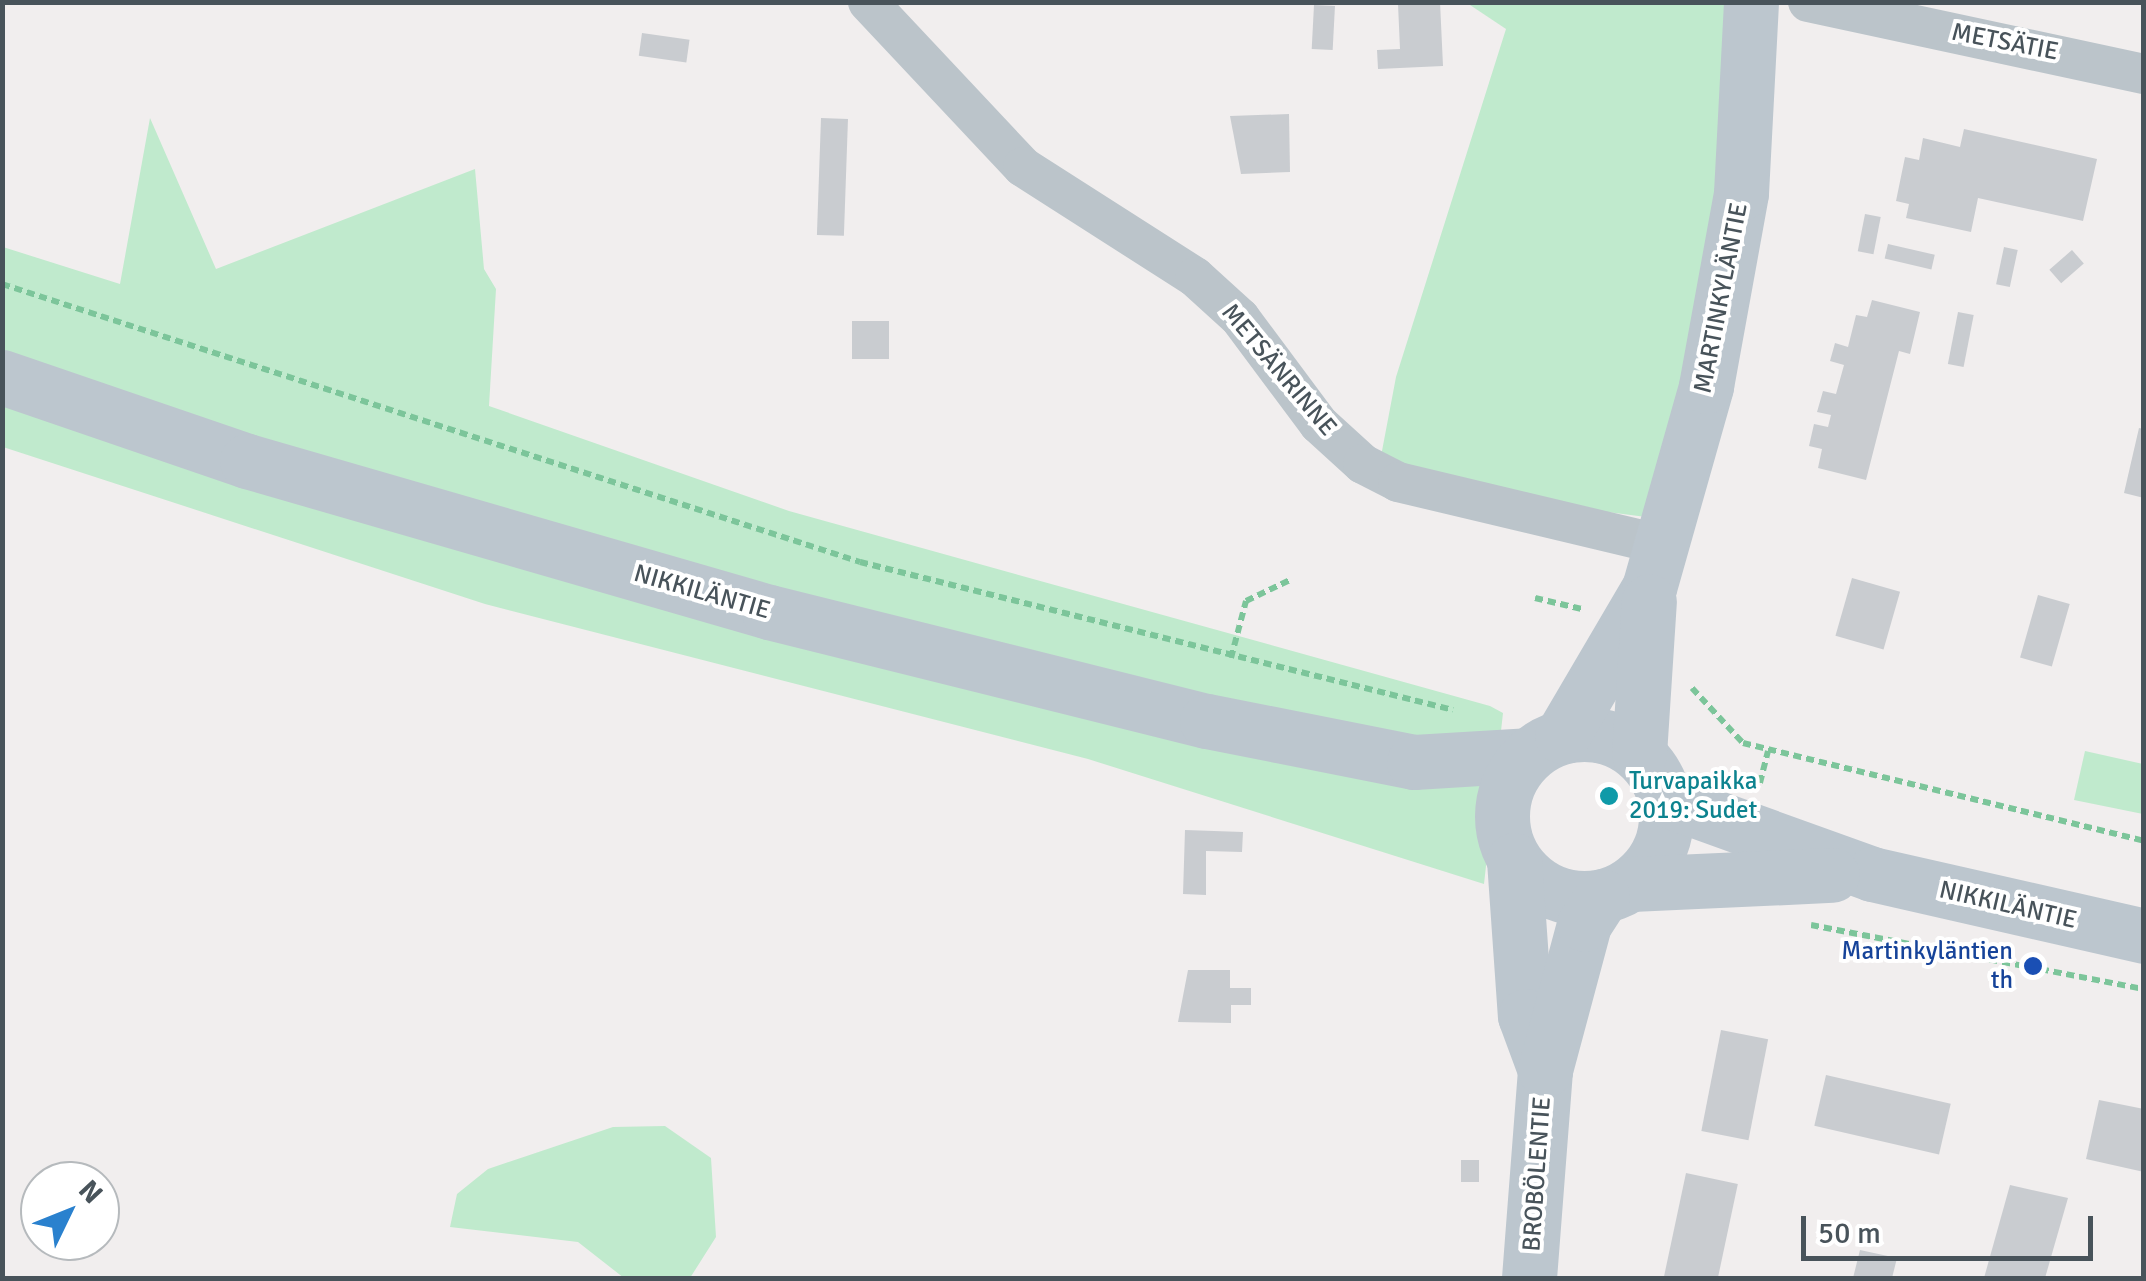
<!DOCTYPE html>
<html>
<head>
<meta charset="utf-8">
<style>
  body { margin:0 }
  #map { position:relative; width:2146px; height:1281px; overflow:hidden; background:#f1eeee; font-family:Signika,sans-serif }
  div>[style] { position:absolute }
  .green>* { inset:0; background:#c0eacd }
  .building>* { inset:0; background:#c9ccd0; transform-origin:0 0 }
  .path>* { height:6px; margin-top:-3px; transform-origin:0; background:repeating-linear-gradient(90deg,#7cc59a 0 8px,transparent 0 13px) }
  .street>* { height:40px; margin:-20px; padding:0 20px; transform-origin:20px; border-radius:20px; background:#bbc4ca }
  .secondary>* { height:55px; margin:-27.5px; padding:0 27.5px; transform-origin:27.5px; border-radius:27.5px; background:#bcc6ce }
  .secondary>.ring { margin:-27.5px; padding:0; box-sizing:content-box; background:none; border:55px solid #bcc6ce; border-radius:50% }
  .dots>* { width:28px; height:28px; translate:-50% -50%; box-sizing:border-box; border:5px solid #fff; border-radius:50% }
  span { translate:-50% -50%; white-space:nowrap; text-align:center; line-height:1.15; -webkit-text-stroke:8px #fff; paint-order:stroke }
  .street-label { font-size:25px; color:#48535a }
  .culture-label { font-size:25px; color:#0d838f }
  .left { translate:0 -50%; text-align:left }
  .transit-label { font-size:25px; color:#164399 }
  .right { translate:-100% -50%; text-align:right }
  .frame { position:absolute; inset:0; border:5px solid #48535a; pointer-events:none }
  .north { position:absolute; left:20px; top:1161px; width:100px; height:100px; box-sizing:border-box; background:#fff; border:2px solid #b6babd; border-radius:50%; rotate:47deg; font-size:28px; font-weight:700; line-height:40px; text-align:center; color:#48535a }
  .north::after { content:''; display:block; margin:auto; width:35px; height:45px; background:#2a81ce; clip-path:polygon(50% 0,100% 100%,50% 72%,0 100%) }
  .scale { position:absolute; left:1801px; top:1216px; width:292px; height:45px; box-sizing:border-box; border:5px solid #48535a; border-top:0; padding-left:12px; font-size:30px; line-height:35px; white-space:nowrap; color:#48535a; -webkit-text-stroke:8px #fff; paint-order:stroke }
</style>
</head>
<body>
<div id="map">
  <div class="green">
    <div style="clip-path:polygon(1467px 3px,1751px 3px,1669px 520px,1431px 489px,1378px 472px,1396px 377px,1506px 29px)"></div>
    <div style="clip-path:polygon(150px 118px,216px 269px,475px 169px,484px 269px,496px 289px,489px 406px,789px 511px,1490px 706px,1503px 713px,1484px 884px,1088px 759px,485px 604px,3px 447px,3px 247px,120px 284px)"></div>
    <div style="clip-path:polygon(2085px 751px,2143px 764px,2143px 814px,2074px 800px)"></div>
    <div style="clip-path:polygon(665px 1126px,711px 1158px,716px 1237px,690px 1278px,624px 1278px,578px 1242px,450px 1227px,457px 1194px,488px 1169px,613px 1127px)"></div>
  </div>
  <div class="building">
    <div style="clip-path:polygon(1440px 2px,1443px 66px,1378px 69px,1377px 50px,1400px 49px,1398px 4px)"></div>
    <div style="left:1314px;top:5px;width:21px;height:44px;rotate:3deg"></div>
    <div style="left:642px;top:33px;width:48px;height:23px;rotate:8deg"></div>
    <div style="clip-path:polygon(1289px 114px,1290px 172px,1241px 174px,1230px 116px)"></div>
    <div style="left:821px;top:118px;width:27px;height:117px;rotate:2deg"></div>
    <div style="clip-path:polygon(1964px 129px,2097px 159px,2083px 221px,1978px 198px,1971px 232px,1906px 218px,1909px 204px,1896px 201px,1905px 157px,1919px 160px,1923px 138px,1960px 147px)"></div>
    <div style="left:1865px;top:214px;width:16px;height:38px;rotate:11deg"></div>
    <div style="left:1888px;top:244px;width:48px;height:15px;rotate:13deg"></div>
    <div style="left:2004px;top:247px;width:14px;height:38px;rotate:12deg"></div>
    <div style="left:2072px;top:250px;width:18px;height:30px;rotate:49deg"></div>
    <div style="clip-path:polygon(1872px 300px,1920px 312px,1910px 354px,1899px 351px,1866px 480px,1818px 468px,1822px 449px,1809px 446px,1814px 424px,1828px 427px,1831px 415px,1817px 412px,1823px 391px,1836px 394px,1844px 365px,1830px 361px,1835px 343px,1848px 347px,1856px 315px,1867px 317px)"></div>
    <div style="left:1958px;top:312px;width:16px;height:53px;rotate:11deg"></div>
    <div style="left:852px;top:321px;width:37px;height:38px"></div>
    <div style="clip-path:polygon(2139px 428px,2144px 429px,2144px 498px,2124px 493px)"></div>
    <div style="left:1852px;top:578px;width:50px;height:60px;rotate:16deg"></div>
    <div style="left:2038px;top:595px;width:33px;height:65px;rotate:16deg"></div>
    <div style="clip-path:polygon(1185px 830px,1243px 832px,1242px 852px,1206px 851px,1206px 895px,1183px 894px)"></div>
    <div style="clip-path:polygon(1188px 970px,1230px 970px,1230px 988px,1251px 988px,1251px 1005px,1231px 1005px,1231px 1023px,1178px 1022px)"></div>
    <div style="left:1721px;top:1030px;width:48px;height:103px;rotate:11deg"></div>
    <div style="left:1826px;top:1075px;width:128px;height:52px;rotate:13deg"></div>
    <div style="clip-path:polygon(2099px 1100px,2144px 1109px,2144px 1172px,2086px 1159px)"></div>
    <div style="left:1479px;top:1160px;width:22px;height:18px;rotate:90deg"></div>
    <div style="left:1686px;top:1173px;width:53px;height:108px;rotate:12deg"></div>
    <div style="clip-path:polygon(2010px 1185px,2068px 1198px,2045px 1278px,1984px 1278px)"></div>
    <div style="clip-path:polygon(1860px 1250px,1897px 1258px,1892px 1278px,1853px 1278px)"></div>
  </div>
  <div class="path">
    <div style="left:2px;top:284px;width:902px;rotate:17.95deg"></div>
    <div style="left:860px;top:562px;width:611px;rotate:14.01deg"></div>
    <div style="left:1535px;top:598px;width:48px;rotate:13.2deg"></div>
    <div style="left:1231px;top:658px;width:59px;rotate:-75.3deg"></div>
    <div style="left:1246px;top:601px;width:51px;rotate:-25.6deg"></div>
    <div style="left:1692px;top:688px;width:75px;rotate:47.2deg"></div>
    <div style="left:1743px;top:743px;width:413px;rotate:13.7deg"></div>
    <div style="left:1760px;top:783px;width:33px;rotate:-76deg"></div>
    <div style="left:1811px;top:925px;width:339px;rotate:10.9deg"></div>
  </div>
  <div class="street">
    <div style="left:868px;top:2px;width:226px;rotate:46.8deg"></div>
    <div style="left:1023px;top:167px;width:204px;rotate:32.6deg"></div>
    <div style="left:1195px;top:277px;width:61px;rotate:42.3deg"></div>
    <div style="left:1240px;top:318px;width:132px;rotate:53.3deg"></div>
    <div style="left:1319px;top:424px;width:59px;rotate:42.3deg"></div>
    <div style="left:1363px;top:464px;width:39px;rotate:27deg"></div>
    <div style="left:1398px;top:482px;width:271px;rotate:13.4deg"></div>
    <div style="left:1808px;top:2px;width:344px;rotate:12.1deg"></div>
  </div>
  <div class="secondary">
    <div style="left:2px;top:377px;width:259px;rotate:18.9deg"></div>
    <div style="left:247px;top:461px;width:543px;rotate:16.13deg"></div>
    <div style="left:769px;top:612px;width:451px;rotate:14deg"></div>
    <div style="left:1207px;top:721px;width:211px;rotate:11.2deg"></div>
    <div style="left:1414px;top:762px;width:114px;rotate:-3.5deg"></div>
    <div class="ring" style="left:1502px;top:734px;width:109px;height:109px"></div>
    <div style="left:1562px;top:736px;width:172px;rotate:-59.6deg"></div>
    <div style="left:1649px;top:588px;width:210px;rotate:-74.2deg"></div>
    <div style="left:1706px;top:386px;width:196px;rotate:-79.7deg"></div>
    <div style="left:1741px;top:193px;width:191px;rotate:-87deg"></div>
    <div style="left:1639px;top:754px;width:153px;rotate:-86.3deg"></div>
    <div style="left:1664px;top:799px;width:221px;rotate:19.8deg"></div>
    <div style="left:1872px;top:874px;width:279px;rotate:12.8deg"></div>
    <div style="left:1514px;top:860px;width:156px;rotate:86deg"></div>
    <div style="left:1525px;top:1016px;width:58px;rotate:69.7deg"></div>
    <div style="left:1631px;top:884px;width:201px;rotate:-2.6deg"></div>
    <div style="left:1529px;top:1278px;width:209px;rotate:-85.6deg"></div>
    <div style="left:1545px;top:1070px;width:151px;rotate:-75deg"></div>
    <div style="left:1584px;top:924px;width:33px;rotate:-57deg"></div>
  </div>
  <div class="dots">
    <div style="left:1609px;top:796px;background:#0f9aa8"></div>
    <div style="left:2033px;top:966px;background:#1a4fb4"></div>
  </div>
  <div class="street-label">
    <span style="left:2005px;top:42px;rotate:11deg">METSÄTIE</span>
    <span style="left:1721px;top:298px;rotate:-79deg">MARTINKYLÄNTIE</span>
    <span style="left:1279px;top:370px;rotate:50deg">METSÄNRINNE</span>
    <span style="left:702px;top:592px;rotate:16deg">NIKKILÄNTIE</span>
    <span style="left:2008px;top:905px;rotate:13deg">NIKKILÄNTIE</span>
    <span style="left:1537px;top:1174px;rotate:-86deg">BROBÖLENTIE</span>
  </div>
  <div class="culture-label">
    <span class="left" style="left:1629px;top:796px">Turvapaikka<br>2019: Sudet</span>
  </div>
  <div class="transit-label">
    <span class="right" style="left:2013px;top:966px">Martinkyläntien<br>th</span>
  </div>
  <div class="frame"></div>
  <div class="north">N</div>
  <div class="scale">50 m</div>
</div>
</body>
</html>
